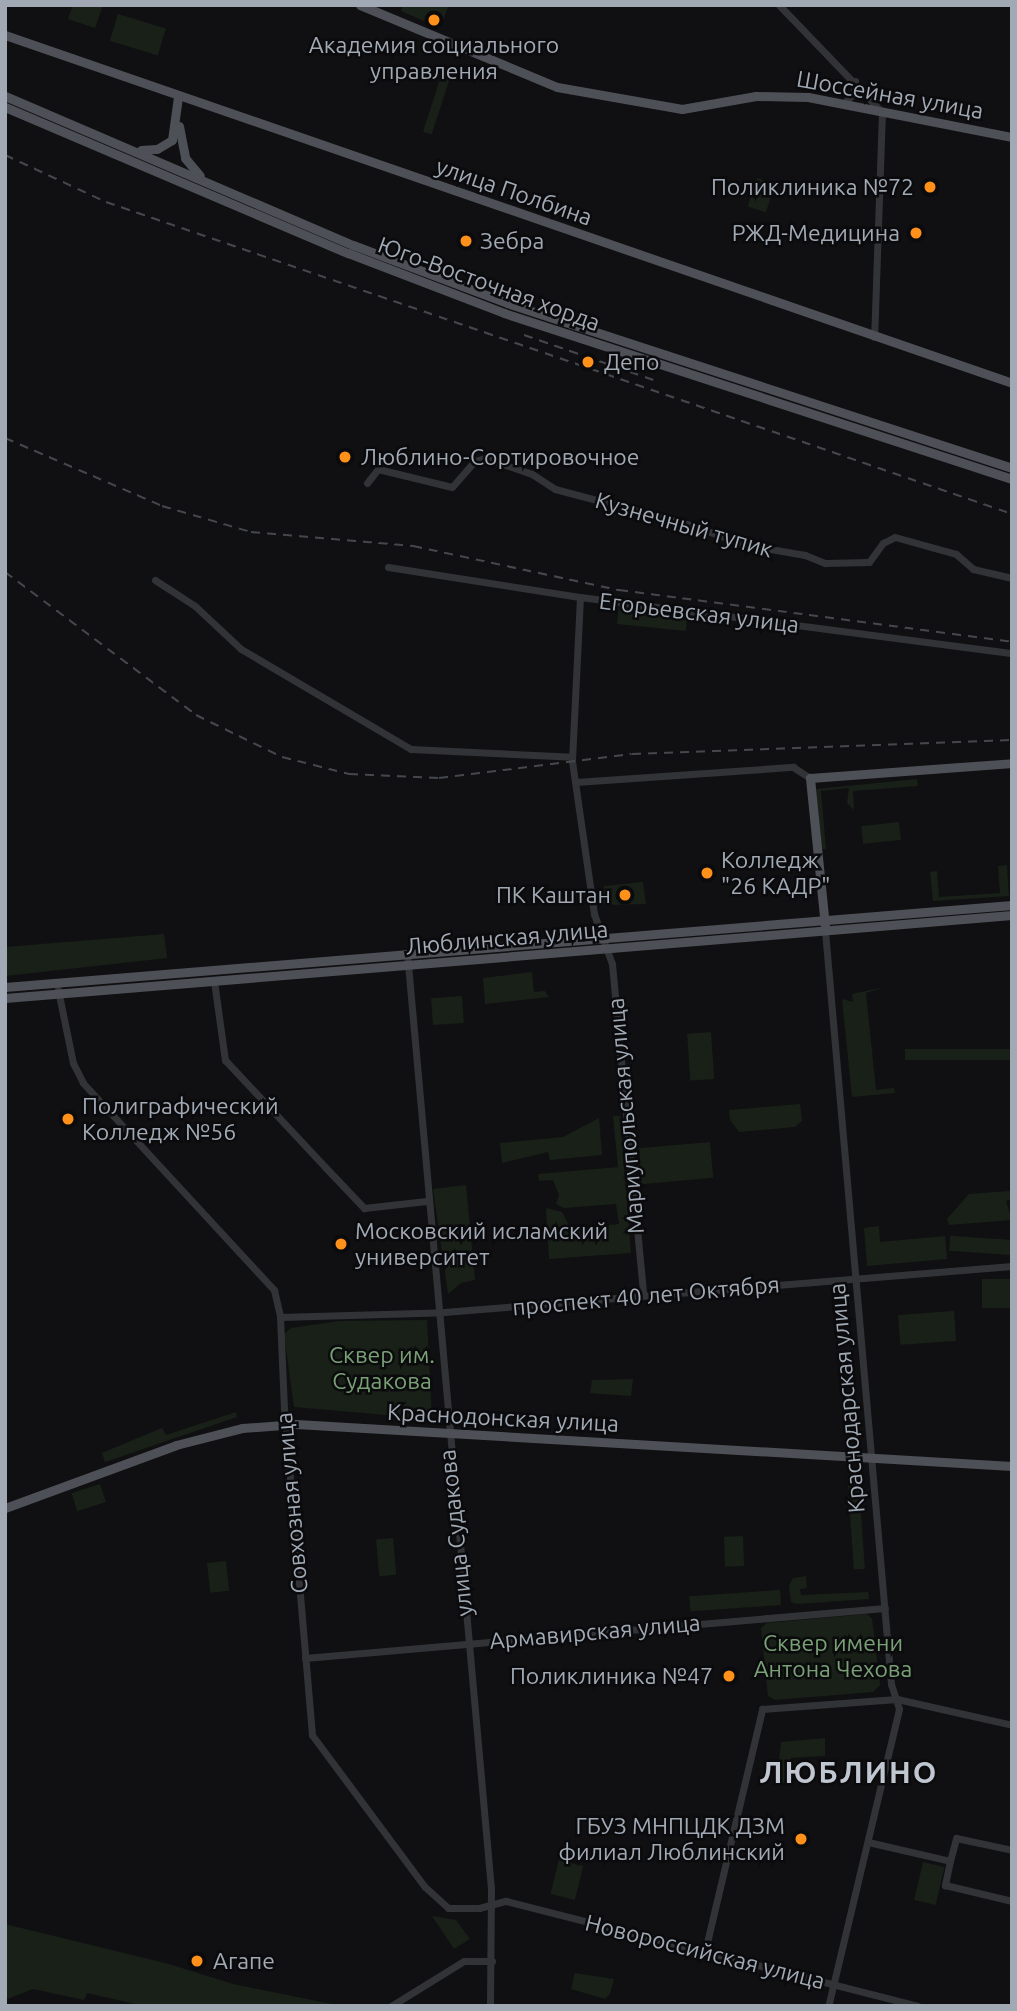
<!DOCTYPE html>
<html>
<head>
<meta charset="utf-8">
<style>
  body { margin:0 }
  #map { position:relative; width:1017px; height:2011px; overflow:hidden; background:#101012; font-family:Ubuntu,sans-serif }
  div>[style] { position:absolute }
  .green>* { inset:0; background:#182018; transform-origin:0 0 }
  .minor>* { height:7px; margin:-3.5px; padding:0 3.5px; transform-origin:3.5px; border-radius:3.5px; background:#313337 }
  .major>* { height:9px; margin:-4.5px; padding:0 4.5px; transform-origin:4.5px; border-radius:4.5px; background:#4d5056 }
  .rail>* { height:2px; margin-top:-1px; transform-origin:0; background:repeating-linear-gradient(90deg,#44474c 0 9px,transparent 0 16px) }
  .dots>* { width:19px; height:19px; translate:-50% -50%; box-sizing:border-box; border:4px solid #0b0b0d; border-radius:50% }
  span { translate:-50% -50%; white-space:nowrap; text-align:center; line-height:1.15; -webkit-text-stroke:5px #0b0b0d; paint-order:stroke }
  .poi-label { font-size:23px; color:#a0a9b4 }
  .right { translate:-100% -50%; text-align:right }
  .left { translate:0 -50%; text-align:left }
  .street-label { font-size:23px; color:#a0a9b4 }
  .park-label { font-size:23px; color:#79a175 }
  .district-label { font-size:30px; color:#c1c7d0; font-weight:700; letter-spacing:2px }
  .frame { position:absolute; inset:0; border:7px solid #a0a9b4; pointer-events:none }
</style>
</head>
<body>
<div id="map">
  <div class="green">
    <div style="clip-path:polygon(73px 5px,103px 5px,95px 28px,68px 19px)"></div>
    <div style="clip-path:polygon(403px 5px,449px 5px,440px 28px,401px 11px)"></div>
    <div style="left:118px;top:14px;width:50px;height:28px;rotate:17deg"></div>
    <div style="left:444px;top:67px;width:9px;height:68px;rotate:18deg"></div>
    <div style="left:757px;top:178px;width:19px;height:30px;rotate:18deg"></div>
    <div style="left:619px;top:606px;width:69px;height:18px;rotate:6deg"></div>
    <div style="clip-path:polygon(917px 779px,918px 786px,853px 791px,854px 810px,847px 803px,849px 788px,821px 791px,826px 849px,822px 849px,816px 789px)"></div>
    <div style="left:899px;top:822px;width:18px;height:38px;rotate:84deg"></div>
    <div style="clip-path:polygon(1007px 865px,1009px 896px,933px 901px,930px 872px,937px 871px,939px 897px,1000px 893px,998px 866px)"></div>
    <div style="clip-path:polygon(643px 882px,646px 904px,602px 905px,604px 886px)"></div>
    <div style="clip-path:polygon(164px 934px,167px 958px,5px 976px,5px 947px)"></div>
    <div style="clip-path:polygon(532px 972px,534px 992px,545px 991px,549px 997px,485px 1004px,483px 978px)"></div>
    <div style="clip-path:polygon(885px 987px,866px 993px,876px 1090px,894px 1088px,895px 1093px,852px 1097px,842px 999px,853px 1002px,852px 994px)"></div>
    <div style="left:462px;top:996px;width:27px;height:31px;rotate:86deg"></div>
    <div style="left:711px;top:1032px;width:47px;height:24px;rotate:86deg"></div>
    <div style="left:1012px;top:1049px;width:11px;height:107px;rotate:90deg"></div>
    <div style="clip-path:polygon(800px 1104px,802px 1121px,795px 1127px,739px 1132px,730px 1120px,729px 1110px)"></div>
    <div style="clip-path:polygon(613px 1116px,620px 1116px,631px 1253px,549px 1259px,546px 1208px,562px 1212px,571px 1229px,619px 1224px,616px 1204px,564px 1208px,556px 1204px,559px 1195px,553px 1180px,539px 1181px,538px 1174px,618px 1167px)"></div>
    <div style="clip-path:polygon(599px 1118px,602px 1155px,550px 1160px,548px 1152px,502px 1163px,500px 1143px,563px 1137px)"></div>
    <div style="left:710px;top:1142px;width:36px;height:72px;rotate:85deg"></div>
    <div style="clip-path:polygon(466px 1185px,475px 1280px,461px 1283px,448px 1294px,433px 1189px)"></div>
    <div style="clip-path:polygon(1010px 1191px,1011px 1200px,1006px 1201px,1012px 1220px,949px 1225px,947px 1219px,969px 1194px)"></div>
    <div style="clip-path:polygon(879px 1226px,880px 1242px,945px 1236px,947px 1259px,867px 1266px,864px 1228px)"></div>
    <div style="left:1012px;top:1240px;width:15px;height:62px;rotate:94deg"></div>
    <div style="left:1012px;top:1279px;width:29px;height:30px;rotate:90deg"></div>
    <div style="left:954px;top:1311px;width:30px;height:56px;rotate:86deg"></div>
    <div style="clip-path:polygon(427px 1320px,432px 1419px,294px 1407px,284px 1334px,291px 1328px,339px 1321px)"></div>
    <div style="clip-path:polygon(633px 1379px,631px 1396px,590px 1393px,592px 1380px)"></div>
    <div style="clip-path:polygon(236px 1412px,237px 1417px,105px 1462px,102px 1453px,162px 1428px,166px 1435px)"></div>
    <div style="left:100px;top:1484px;width:19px;height:30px;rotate:72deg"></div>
    <div style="left:859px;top:1485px;width:84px;height:11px;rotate:86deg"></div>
    <div style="left:743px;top:1536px;width:30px;height:19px;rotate:88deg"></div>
    <div style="left:393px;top:1538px;width:37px;height:17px;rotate:85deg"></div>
    <div style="left:226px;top:1561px;width:30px;height:19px;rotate:84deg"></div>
    <div style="clip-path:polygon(806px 1576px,807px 1588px,800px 1589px,801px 1595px,868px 1592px,869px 1599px,797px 1604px,791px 1602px,789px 1586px,793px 1578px)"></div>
    <div style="left:780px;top:1590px;width:15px;height:91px;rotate:86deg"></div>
    <div style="clip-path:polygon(867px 1614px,872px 1619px,880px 1685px,873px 1692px,775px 1700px,768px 1696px,761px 1628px,767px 1623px)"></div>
    <div style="clip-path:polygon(825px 1738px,825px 1756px,791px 1758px,784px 1783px,777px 1781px,781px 1742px)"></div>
    <div style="left:559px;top:1860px;width:25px;height:35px;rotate:14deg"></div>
    <div style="left:923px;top:1862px;width:22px;height:39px;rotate:13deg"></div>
    <div style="clip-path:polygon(432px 1916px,456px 1920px,470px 1939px,454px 1949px)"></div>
    <div style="clip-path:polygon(5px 1924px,169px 1964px,233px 1984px,342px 2006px,144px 2006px,87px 1993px,84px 2000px,33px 1989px,5px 2000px)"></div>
    <div style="clip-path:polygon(575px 1973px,614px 1979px,610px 1994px,605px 1999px,571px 1989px)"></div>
  </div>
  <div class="minor">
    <div style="left:779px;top:5px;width:149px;rotate:46.1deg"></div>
    <div style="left:882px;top:112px;width:225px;rotate:92deg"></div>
    <div style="left:844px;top:103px;width:14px;rotate:-45deg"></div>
    <div style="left:854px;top:93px;width:12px;rotate:-85deg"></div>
    <div style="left:367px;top:483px;width:18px;rotate:-52deg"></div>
    <div style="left:378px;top:469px;width:76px;rotate:13.7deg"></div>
    <div style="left:452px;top:487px;width:35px;rotate:-49deg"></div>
    <div style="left:475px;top:461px;width:10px;rotate:-17deg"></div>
    <div style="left:485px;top:458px;width:50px;rotate:18.8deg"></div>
    <div style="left:532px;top:474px;width:27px;rotate:33deg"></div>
    <div style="left:555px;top:489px;width:140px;rotate:14.9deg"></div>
    <div style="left:690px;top:525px;width:60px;rotate:19.3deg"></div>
    <div style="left:747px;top:545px;width:59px;rotate:9.8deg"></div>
    <div style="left:805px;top:555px;width:22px;rotate:22deg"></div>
    <div style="left:825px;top:563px;width:44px;rotate:-1.3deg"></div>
    <div style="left:869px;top:562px;width:24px;rotate:-54deg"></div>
    <div style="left:883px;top:543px;width:13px;rotate:-27deg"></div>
    <div style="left:895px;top:537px;width:63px;rotate:15.6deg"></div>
    <div style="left:956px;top:554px;width:23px;rotate:41deg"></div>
    <div style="left:973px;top:569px;width:40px;rotate:13deg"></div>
    <div style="left:388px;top:567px;width:194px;rotate:8.9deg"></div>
    <div style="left:580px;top:597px;width:436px;rotate:7.4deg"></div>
    <div style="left:155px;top:580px;width:48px;rotate:33deg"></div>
    <div style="left:195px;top:606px;width:63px;rotate:43.1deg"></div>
    <div style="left:241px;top:649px;width:197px;rotate:30.5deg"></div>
    <div style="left:411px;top:749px;width:161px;rotate:2.8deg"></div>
    <div style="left:580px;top:597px;width:164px;rotate:92.8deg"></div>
    <div style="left:572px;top:761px;width:155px;rotate:81.8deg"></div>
    <div style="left:594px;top:914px;width:53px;rotate:70.2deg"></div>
    <div style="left:612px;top:964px;width:332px;rotate:84.6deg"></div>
    <div style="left:576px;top:782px;width:218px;rotate:-4deg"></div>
    <div style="left:793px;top:767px;width:20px;rotate:33deg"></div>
    <div style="left:825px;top:931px;width:756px;rotate:84.99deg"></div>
    <div style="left:891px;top:1684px;width:26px;rotate:72deg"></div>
    <div style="left:899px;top:1709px;width:305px;rotate:103.4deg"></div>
    <div style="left:407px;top:953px;width:939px;rotate:84.87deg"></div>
    <div style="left:491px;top:1888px;width:118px;rotate:90.5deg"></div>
    <div style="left:214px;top:981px;width:80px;rotate:82.1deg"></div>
    <div style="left:225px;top:1060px;width:146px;rotate:46.9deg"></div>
    <div style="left:325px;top:1167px;width:57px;rotate:46.4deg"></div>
    <div style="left:364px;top:1208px;width:63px;rotate:-6.3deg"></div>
    <div style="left:58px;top:990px;width:75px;rotate:78.4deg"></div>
    <div style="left:73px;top:1063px;width:22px;rotate:63deg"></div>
    <div style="left:83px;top:1083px;width:282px;rotate:47.3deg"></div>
    <div style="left:274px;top:1290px;width:28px;rotate:77deg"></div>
    <div style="left:280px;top:1317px;width:91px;rotate:87.5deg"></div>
    <div style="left:284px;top:1408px;width:328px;rotate:85.1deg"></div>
    <div style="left:312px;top:1735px;width:189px;rotate:53.4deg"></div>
    <div style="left:425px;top:1887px;width:31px;rotate:42deg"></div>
    <div style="left:448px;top:1908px;width:31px"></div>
    <div style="left:479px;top:1908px;width:28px;rotate:-15deg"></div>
    <div style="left:506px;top:1901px;width:425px;rotate:14.3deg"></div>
    <div style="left:280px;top:1317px;width:164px;rotate:-1.7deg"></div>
    <div style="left:444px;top:1312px;width:570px;rotate:-4.63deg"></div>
    <div style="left:305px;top:1658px;width:582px;rotate:-4.93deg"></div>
    <div style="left:868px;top:1842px;width:84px;rotate:13deg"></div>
    <div style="left:950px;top:1861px;width:25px;rotate:102deg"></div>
    <div style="left:945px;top:1885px;width:69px;rotate:13.4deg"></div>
    <div style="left:950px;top:1861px;width:24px;rotate:-75deg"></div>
    <div style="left:956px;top:1838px;width:57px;rotate:12.1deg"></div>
    <div style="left:705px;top:1951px;width:249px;rotate:-76.7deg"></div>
    <div style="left:762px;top:1709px;width:135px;rotate:-4.2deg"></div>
    <div style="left:897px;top:1699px;width:118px;rotate:12.7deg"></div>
    <div style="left:391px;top:2006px;width:86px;rotate:-31.7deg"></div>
    <div style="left:464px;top:1961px;width:28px"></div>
  </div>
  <div class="major">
    <div style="left:360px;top:5px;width:213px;rotate:22.6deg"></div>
    <div style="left:557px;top:87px;width:127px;rotate:10deg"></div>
    <div style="left:682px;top:109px;width:75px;rotate:-10deg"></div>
    <div style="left:756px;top:96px;width:52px;rotate:1.1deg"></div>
    <div style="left:808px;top:97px;width:208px;rotate:11.1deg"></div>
    <div style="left:5px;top:35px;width:1065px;rotate:19.06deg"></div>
    <div style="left:5px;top:96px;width:379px;rotate:23.2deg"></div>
    <div style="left:353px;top:245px;width:165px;rotate:20.6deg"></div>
    <div style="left:507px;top:303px;width:531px;rotate:18.09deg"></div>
    <div style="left:5px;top:107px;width:373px;rotate:23.1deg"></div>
    <div style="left:348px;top:253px;width:167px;rotate:21deg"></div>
    <div style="left:504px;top:313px;width:534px;rotate:18.1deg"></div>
    <div style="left:179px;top:126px;width:33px;rotate:79deg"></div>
    <div style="left:185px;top:158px;width:23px;rotate:50deg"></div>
    <div style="left:141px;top:150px;width:16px;rotate:-4deg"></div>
    <div style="left:157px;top:149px;width:17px;rotate:-31deg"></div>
    <div style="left:172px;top:140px;width:43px;rotate:-82.1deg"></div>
    <div style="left:825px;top:926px;width:149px;rotate:-95.8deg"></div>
    <div style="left:810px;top:778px;width:203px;rotate:-4.2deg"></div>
    <div style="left:5px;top:987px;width:1010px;rotate:-4.66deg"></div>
    <div style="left:5px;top:998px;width:1010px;rotate:-4.71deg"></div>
    <div style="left:5px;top:1508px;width:182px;rotate:-20.2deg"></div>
    <div style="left:176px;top:1445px;width:68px;rotate:-14.4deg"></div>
    <div style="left:242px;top:1428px;width:54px;rotate:-4.2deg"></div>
    <div style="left:296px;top:1424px;width:717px;rotate:3.36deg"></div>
  </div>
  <div class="rail">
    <div style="left:5px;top:155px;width:111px;rotate:25deg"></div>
    <div style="left:106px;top:202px;width:958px;rotate:19deg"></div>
    <div style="left:524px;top:335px;width:137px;rotate:19.2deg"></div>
    <div style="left:5px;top:438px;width:171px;rotate:23.4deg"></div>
    <div style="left:162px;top:506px;width:93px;rotate:16.3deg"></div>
    <div style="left:251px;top:532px;width:163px;rotate:4.9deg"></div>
    <div style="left:413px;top:546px;width:211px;rotate:12.1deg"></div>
    <div style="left:619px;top:590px;width:396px;rotate:7.5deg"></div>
    <div style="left:5px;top:572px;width:239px;rotate:36.8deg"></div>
    <div style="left:196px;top:715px;width:96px;rotate:26deg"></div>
    <div style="left:282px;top:757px;width:69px;rotate:14.2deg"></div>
    <div style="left:349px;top:774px;width:90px;rotate:2.5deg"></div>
    <div style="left:439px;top:778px;width:194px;rotate:-7.1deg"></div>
    <div style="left:632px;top:754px;width:380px;rotate:-2.1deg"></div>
  </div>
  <div class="dots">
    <div style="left:434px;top:20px;background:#ff911b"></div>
    <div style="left:930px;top:187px;background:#ff911b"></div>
    <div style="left:916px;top:233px;background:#ff911b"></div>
    <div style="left:466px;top:241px;background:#ff911b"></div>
    <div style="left:588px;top:362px;background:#ff911b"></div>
    <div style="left:345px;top:457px;background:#ff911b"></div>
    <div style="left:707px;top:873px;background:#ff911b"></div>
    <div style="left:625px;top:895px;background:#ff911b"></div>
    <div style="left:68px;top:1119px;background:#ff911b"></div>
    <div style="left:341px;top:1244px;background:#ff911b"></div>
    <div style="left:729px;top:1676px;background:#ff911b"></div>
    <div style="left:801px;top:1839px;background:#ff911b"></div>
    <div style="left:197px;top:1961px;background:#ff911b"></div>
  </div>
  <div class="poi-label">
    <span style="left:434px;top:58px">Академия социального<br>управления</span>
    <span class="right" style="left:914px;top:187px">Поликлиника №72</span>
    <span class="right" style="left:900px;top:233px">РЖД-Медицина</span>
    <span class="left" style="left:480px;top:241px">Зебра</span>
    <span class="left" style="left:604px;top:362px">Депо</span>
    <span class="left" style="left:361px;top:457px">Люблино-Сортировочное</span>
    <span class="left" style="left:721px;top:873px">Колледж<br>"26 КАДР"</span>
    <span class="right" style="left:611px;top:895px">ПК Каштан</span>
    <span class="left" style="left:82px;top:1119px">Полиграфический<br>Колледж №56</span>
    <span class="left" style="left:355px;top:1244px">Московский исламский<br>университет</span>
    <span class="right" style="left:713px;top:1676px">Поликлиника №47</span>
    <span class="right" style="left:785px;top:1839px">ГБУЗ МНПЦДК ДЗМ<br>филиал Люблинский</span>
    <span class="left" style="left:213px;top:1961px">Агапе</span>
  </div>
  <div class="street-label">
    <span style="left:890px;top:95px;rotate:10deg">Шоссейная улица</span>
    <span style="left:514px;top:192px;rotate:19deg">улица Полбина</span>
    <span style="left:489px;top:284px;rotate:20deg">Юго-Восточная хорда</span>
    <span style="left:684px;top:525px;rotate:16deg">Кузнечный тупик</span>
    <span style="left:699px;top:613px;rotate:7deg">Егорьевская улица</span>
    <span style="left:507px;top:938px;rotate:-5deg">Люблинская улица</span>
    <span style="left:626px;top:1116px;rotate:-95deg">Мариупольская улица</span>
    <span style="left:646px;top:1296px;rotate:-5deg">проспект 40 лет Октября</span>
    <span style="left:847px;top:1398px;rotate:-95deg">Краснодарская улица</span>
    <span style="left:503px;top:1418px;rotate:3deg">Краснодонская улица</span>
    <span style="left:292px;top:1503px;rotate:-95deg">Совхозная улица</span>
    <span style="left:456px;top:1533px;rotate:-96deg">улица Судакова</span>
    <span style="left:595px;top:1632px;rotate:-5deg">Армавирская улица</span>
    <span style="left:705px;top:1952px;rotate:14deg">Новороссийская улица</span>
  </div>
  <div class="park-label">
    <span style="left:382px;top:1368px">Сквер им.<br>Судакова</span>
    <span style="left:833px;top:1656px">Сквер имени<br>Антона Чехова</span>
  </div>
  <div class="district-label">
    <span style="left:849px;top:1772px">ЛЮБЛИНО</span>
  </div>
  <div class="frame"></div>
</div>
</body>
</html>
